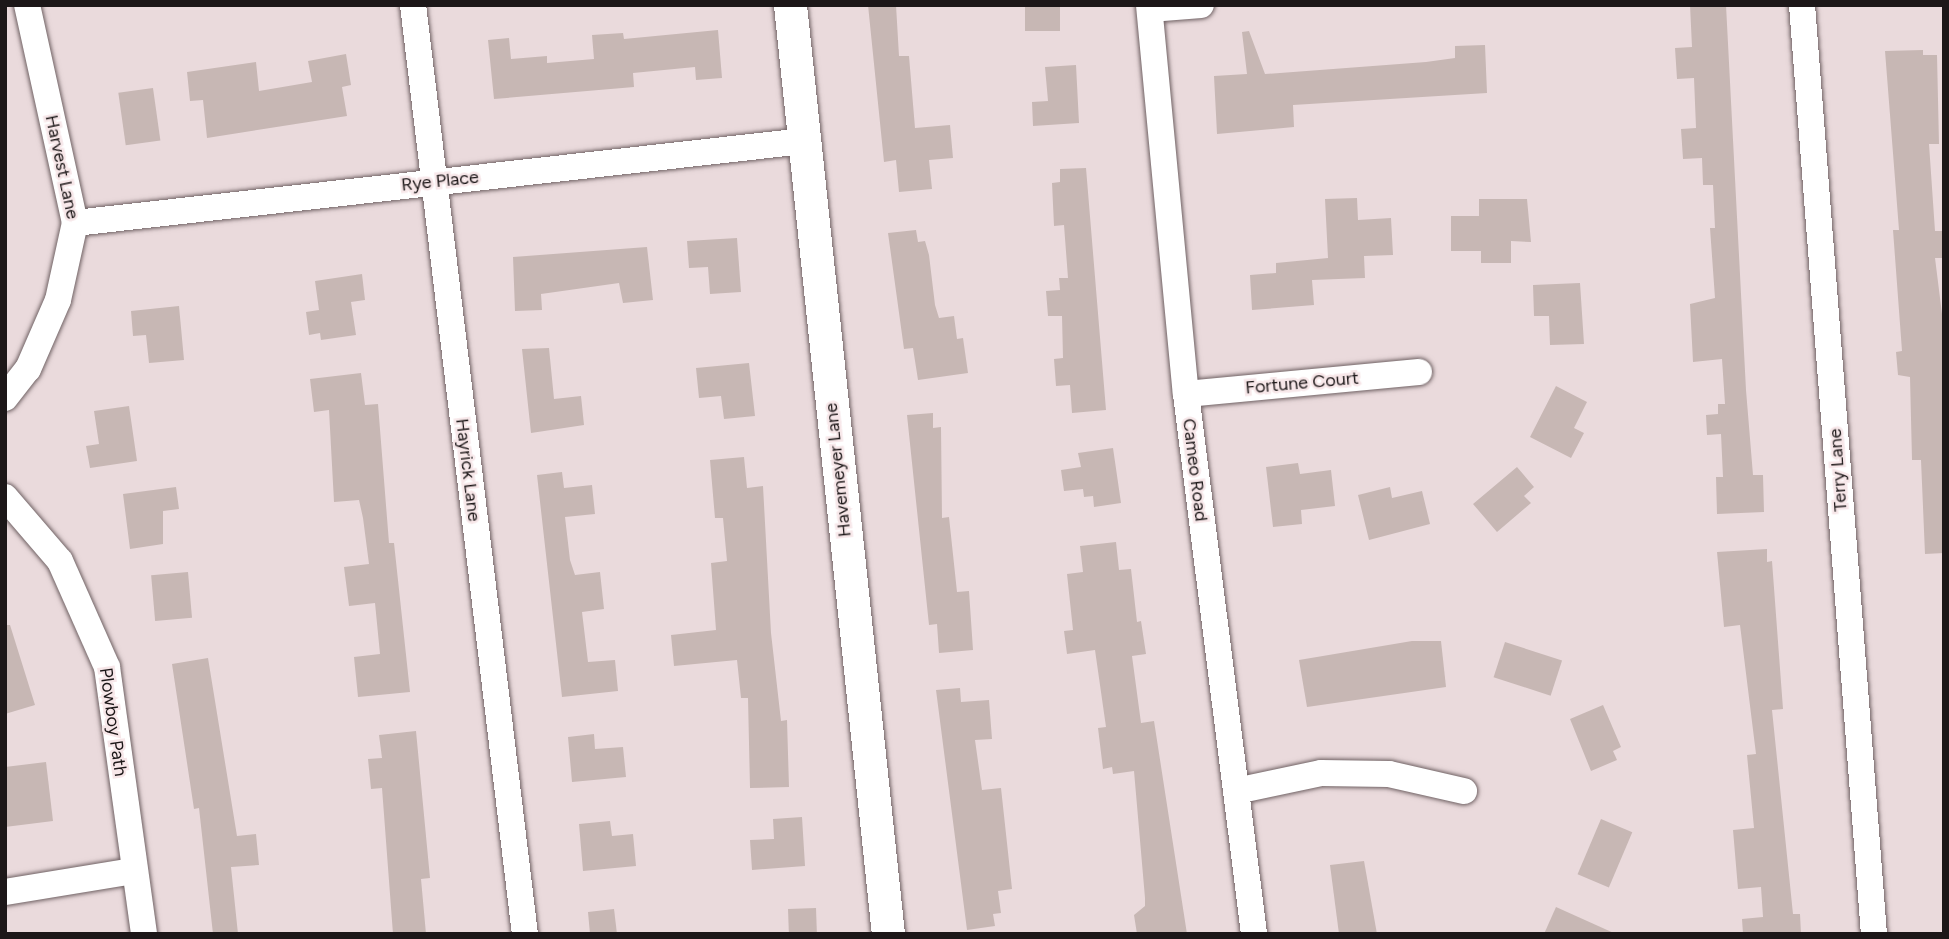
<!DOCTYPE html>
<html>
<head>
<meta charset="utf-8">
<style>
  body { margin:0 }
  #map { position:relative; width:1949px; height:939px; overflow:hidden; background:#eadadc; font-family:Figtree,sans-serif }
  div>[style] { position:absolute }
  .building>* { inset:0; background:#c7b7b4; transform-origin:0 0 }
  .roads { filter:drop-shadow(0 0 2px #706264) drop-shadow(0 0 2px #706264) }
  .minor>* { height:26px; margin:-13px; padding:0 13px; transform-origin:13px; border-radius:13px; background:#fff }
  .tertiary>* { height:33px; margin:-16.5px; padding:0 16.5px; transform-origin:16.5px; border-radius:16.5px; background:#fff }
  span { translate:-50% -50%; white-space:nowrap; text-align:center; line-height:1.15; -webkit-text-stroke:5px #f7e7e9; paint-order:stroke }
  .street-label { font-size:18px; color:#1c1718 }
  .frame { position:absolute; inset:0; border:7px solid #1c1718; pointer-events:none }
</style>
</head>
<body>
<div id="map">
  <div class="building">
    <div style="clip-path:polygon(868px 5px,896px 5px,899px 56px,909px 56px,915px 128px,950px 125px,953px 158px,929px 160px,932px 189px,899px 192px,896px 160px,884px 162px)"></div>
    <div style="left:1025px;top:5px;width:35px;height:26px"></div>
    <div style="clip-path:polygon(1690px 5px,1726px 5px,1746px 390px,1753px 475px,1763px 475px,1764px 512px,1717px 514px,1716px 477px,1723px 477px,1721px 434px,1707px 435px,1706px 415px,1718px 414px,1718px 404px,1725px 404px,1722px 359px,1693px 362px,1690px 304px,1715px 298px,1710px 228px,1715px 228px,1713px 185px,1703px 185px,1702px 158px,1683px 159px,1681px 129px,1696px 128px,1694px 78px,1677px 79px,1675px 48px,1692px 47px)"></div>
    <div style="clip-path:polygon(718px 30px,722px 78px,696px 80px,695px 67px,633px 73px,634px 87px,494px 99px,488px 40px,509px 38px,511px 59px,547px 56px,547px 63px,594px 59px,592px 35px,623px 33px,624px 39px)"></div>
    <div style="clip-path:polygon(1249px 31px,1265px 74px,1426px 62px,1455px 58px,1455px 46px,1485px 45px,1487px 93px,1293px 105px,1294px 127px,1217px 134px,1214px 76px,1247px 74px,1242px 32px)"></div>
    <div style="clip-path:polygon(1923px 50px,1923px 55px,1937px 55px,1939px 144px,1929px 144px,1935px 231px,1944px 231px,1944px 258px,1935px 258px,1944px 330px,1944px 553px,1925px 554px,1921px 460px,1912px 460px,1910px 377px,1898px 375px,1896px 352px,1902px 351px,1893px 230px,1899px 230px,1885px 51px)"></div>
    <div style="clip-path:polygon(346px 54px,351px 85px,342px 87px,347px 116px,207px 138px,203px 100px,190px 101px,187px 72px,256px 62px,259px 91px,312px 82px,308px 61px)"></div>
    <div style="clip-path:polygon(1076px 65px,1079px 123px,1033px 126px,1032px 102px,1048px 101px,1045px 67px)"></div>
    <div style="left:153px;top:88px;width:53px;height:35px;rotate:82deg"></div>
    <div style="clip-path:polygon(1086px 168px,1106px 410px,1072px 413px,1070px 385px,1056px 386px,1054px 359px,1063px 358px,1062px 316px,1048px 316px,1046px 291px,1060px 290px,1059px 278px,1068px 278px,1064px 225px,1054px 226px,1052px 183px,1060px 182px,1060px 169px)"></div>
    <div style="clip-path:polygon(1357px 198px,1358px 220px,1391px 218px,1393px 255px,1364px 256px,1365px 278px,1312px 280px,1314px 305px,1252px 310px,1250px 275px,1276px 273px,1276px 263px,1328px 258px,1325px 199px)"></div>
    <div style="clip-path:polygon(1479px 199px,1527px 199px,1531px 242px,1511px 241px,1511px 263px,1481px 263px,1481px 251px,1451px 251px,1451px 216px,1479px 216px)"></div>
    <div style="clip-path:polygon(916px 230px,918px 242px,925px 241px,929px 255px,935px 305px,939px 318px,954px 316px,957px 339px,963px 338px,968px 373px,918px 380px,913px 348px,904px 349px,888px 233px)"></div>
    <div style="clip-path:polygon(737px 238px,741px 292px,710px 294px,708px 267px,689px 268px,687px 241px)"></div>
    <div style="clip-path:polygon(647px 247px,653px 300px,623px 303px,619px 283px,541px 294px,542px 310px,515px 311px,513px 257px)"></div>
    <div style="clip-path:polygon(362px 274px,365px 300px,351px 302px,356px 335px,321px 340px,320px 333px,309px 335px,306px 312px,319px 310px,315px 281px)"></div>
    <div style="clip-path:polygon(1580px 283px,1584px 344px,1550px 345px,1549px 316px,1534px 316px,1533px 285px)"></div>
    <div style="clip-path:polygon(179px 306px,184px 360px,149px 363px,146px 335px,133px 336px,131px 311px)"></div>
    <div style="clip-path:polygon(549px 348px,554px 399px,581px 396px,584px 425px,531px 433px,522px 349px)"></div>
    <div style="clip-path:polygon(749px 363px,755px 416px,724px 419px,721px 396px,699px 398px,696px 368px)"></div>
    <div style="clip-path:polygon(361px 373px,365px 405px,378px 404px,389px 543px,394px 543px,410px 692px,358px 697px,354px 657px,380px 654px,375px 603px,349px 606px,344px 567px,369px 564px,363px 518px,359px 500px,334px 502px,329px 410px,314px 412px,310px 379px)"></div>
    <div style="clip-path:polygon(1556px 386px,1587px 402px,1574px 428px,1584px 433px,1571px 458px,1530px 437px)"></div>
    <div style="clip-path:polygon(129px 406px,137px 461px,90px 468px,86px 446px,99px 444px,94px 411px)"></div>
    <div style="clip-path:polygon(933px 413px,933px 428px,941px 427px,942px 518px,949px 517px,957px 592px,969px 591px,973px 650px,939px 653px,937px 624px,929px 625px,907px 415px)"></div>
    <div style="clip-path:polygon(1113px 448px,1121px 503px,1094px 507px,1093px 496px,1084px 497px,1083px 489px,1064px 491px,1061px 470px,1081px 467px,1078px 453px)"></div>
    <div style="clip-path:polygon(744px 457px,747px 488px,763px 486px,771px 633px,781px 721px,787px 720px,789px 787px,750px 788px,748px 698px,741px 698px,737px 660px,674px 666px,671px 635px,716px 630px,711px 563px,727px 561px,723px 518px,715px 518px,710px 460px)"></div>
    <div style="clip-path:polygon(1298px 463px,1300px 474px,1331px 470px,1335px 506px,1301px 510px,1302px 524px,1273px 527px,1266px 467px)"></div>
    <div style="clip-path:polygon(1517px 467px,1534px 487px,1524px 496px,1531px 503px,1497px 532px,1473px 504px)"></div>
    <div style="clip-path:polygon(562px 472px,564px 488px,592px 485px,595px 514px,565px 517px,570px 560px,575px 575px,600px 572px,604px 609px,582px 612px,588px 662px,615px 660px,618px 691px,562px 697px,537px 475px)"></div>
    <div style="clip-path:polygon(176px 487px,179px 509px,163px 511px,163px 544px,130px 549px,123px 494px)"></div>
    <div style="clip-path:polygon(1390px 487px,1392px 498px,1422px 491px,1430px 524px,1369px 540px,1358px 495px)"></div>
    <div style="clip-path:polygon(1116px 542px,1119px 570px,1131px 569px,1137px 622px,1141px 621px,1146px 654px,1132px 656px,1141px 723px,1154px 721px,1187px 934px,1137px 934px,1134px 915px,1145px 906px,1145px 898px,1134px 771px,1113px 774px,1112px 767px,1103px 769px,1098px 728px,1106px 727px,1095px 650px,1067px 654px,1064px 631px,1073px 630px,1067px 574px,1083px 572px,1080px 546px)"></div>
    <div style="clip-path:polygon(1767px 549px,1767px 562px,1772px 561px,1783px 709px,1772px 710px,1793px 914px,1800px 914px,1801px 934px,1743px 934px,1742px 919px,1763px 917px,1761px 887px,1738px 889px,1733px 830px,1754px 828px,1747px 755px,1756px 754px,1740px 625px,1724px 627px,1717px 552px)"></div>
    <div style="left:188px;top:572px;width:46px;height:37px;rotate:85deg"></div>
    <div style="clip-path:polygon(5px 625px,10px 625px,35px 705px,5px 714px)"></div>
    <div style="clip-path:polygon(1412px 641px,1441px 641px,1446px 687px,1307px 707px,1299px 660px)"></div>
    <div style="left:1505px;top:642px;width:60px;height:37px;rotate:18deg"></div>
    <div style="clip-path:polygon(208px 658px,237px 836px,256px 834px,259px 865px,231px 867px,238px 934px,213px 934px,199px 808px,194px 809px,172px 664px)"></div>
    <div style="clip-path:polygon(960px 688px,961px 702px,989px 700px,992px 739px,975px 740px,982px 790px,1001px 788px,1012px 889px,998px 891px,1001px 913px,993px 914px,995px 926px,967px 930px,936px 690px)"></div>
    <div style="clip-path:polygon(1603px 705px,1621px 747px,1613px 751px,1617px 760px,1591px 771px,1570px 719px)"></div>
    <div style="clip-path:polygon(416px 731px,430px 878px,421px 879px,426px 934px,393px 934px,382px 788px,371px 789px,368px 759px,382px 758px,379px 735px)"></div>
    <div style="clip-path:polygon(594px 734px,595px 749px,623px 747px,626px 777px,572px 782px,568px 737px)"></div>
    <div style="clip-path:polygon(46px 762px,53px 821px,5px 827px,5px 767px)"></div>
    <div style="clip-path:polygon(802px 817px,805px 866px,752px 870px,750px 840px,774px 839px,773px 819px)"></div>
    <div style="left:1601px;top:819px;width:34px;height:60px;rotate:23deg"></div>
    <div style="clip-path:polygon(610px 821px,612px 836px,633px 834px,636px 866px,583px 871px,579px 824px)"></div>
    <div style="clip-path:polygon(1364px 861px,1377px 934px,1339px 934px,1330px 865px)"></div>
    <div style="clip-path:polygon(1556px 907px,1616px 934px,1544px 934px)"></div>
    <div style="left:816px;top:908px;width:26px;height:28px;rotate:88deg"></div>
    <div style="clip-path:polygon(614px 909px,617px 934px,590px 934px,588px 912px)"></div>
  </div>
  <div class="roads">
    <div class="minor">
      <div style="left:413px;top:5px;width:936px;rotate:83.13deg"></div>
      <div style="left:1149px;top:5px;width:391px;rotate:84.6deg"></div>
      <div style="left:1186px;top:394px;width:544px;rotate:82.82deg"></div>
      <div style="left:1802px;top:5px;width:932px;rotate:85.57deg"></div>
      <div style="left:1150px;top:9px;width:51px;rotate:-4.5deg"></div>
      <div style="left:75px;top:223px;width:734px;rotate:-6.42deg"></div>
      <div style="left:1186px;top:394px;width:234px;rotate:-5.4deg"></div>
      <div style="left:5px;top:398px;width:37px;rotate:-52deg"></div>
      <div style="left:28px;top:369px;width:75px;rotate:-66.5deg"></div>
      <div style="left:58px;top:300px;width:79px;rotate:-77.6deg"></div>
      <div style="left:75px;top:223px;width:223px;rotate:-102.4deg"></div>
      <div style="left:5px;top:497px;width:84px;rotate:49.3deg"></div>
      <div style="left:60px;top:561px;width:116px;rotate:66.1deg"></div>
      <div style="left:107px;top:667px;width:270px;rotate:82.1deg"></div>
      <div style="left:1236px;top:791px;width:87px;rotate:-12deg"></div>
      <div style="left:1321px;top:773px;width:68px;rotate:0.8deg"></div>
      <div style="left:1389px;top:774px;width:77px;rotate:12.8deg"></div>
      <div style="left:5px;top:892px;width:130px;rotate:-9.3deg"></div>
    </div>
    <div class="tertiary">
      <div style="left:790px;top:5px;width:934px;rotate:83.98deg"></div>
    </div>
  </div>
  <div class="street-label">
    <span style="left:62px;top:167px;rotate:78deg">Harvest Lane</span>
    <span style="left:440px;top:181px;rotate:-6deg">Rye Place</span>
    <span style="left:1302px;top:383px;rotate:-5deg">Fortune Court</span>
    <span style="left:468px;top:470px;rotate:83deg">Hayrick Lane</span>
    <span style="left:838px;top:470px;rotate:-96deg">Havemeyer Lane</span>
    <span style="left:1195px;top:470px;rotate:83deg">Cameo Road</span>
    <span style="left:1838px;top:470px;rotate:-94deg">Terry Lane</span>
    <span style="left:113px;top:722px;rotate:82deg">Plowboy Path</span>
  </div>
  <div class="frame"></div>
</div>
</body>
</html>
